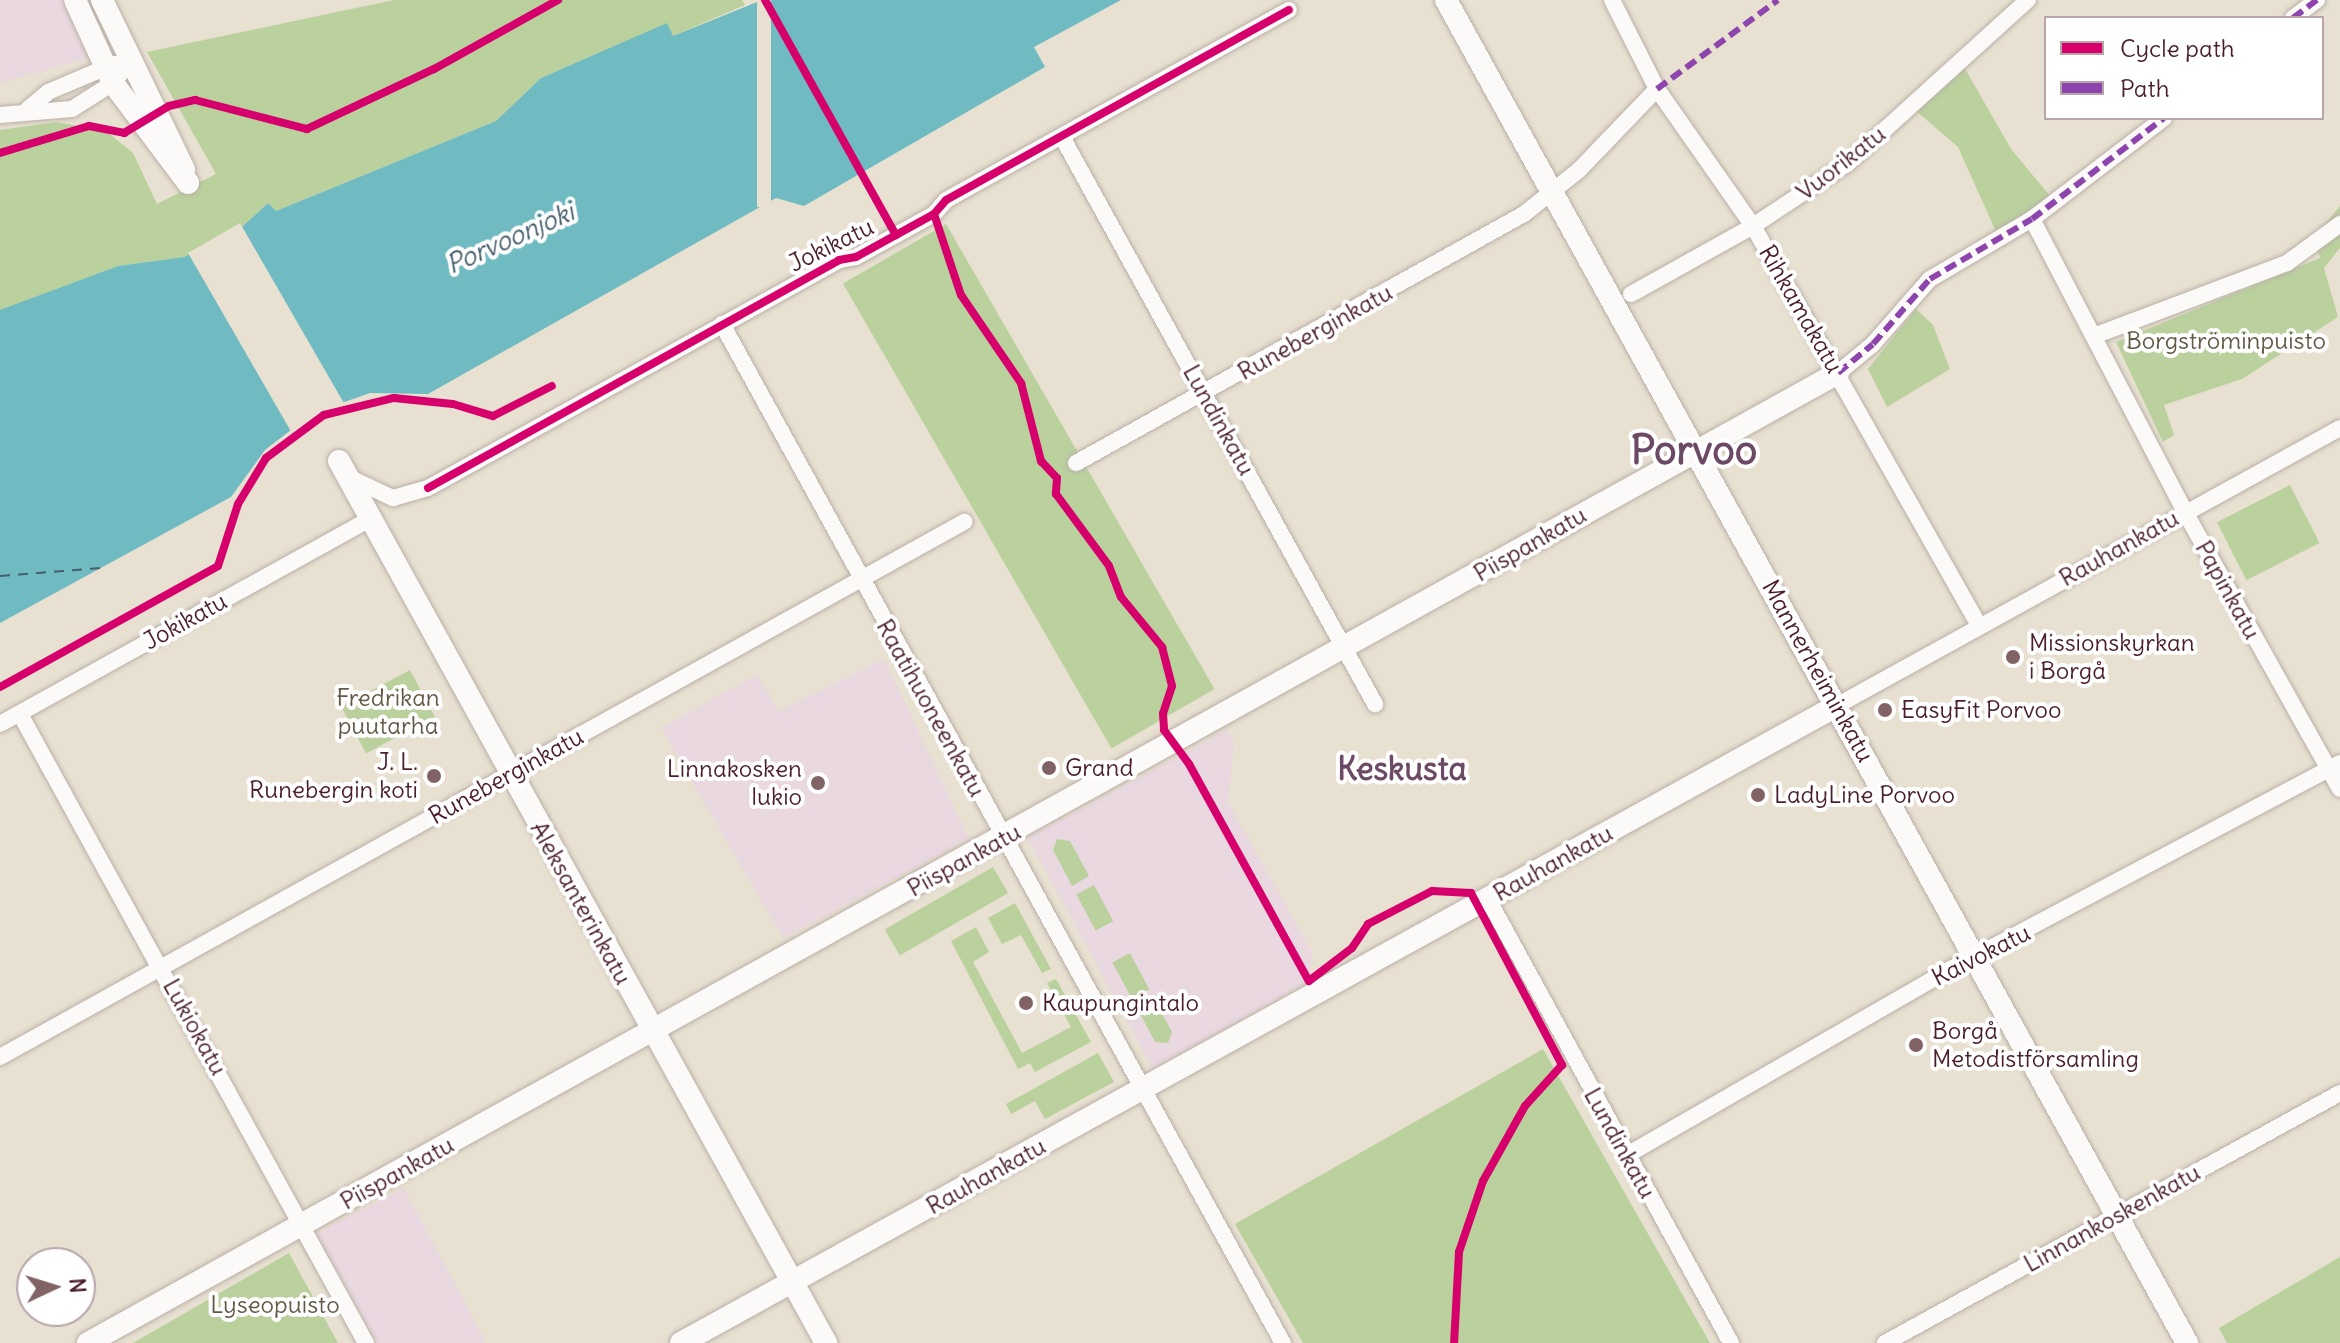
<!DOCTYPE html>
<html>
<head>
<meta charset="utf-8">
<style>
  body { margin:0 }
  #map { position:relative; width:2340px; height:1343px; overflow:hidden; background:#e8e0d1; font-family:Delius,sans-serif }
  div>[style] { position:absolute }
  .built>* { inset:0; background:#ead8e0 }
  .green>* { inset:0; background:#bad19e; transform-origin:0 0 }
  .water>* { inset:0; background:#70bbc2 }
  .pier>* { inset:0; background:#e8e0d1; transform-origin:0 0 }
  .ferry>* { height:2px; margin-top:-1px; transform-origin:0; background:repeating-linear-gradient(90deg,#445e6c 0 10px,transparent 0 18px) }
  .roads { filter:drop-shadow(0 0 2px #b9b0a7) drop-shadow(0 0 2px #b9b0a7) }
  .street>* { height:16px; margin:-8px; padding:0 8px; transform-origin:8px; border-radius:8px; background:#fcfaf8 }
  .secondary>* { height:22px; margin:-11px; padding:0 11px; transform-origin:11px; border-radius:11px; background:#fcfaf8 }
  .quiet>* { height:6px; margin-top:-3px; transform-origin:0; background:repeating-linear-gradient(90deg,#8e44ad 0 12px,transparent 0 18px) }
  .cycleway>* { height:8px; margin:-4px; padding:0 4px; transform-origin:4px; border-radius:4px; background:#d6006c }
  .dots>* { width:22px; height:22px; translate:-50% -50%; box-sizing:border-box; border:4px solid #fff; border-radius:50% }
  span { translate:-50% -50%; white-space:nowrap; text-align:center; line-height:1.15; -webkit-text-stroke:8px #fff; paint-order:stroke }
  .street-label { font-size:24px; color:#4a1f2b }
  .park-label { font-size:24px; color:#645945 }
  .poi-label { font-size:24px; color:#4a1f2b }
  .left { translate:0 -50%; text-align:left }
  .right { translate:-100% -50%; text-align:right }
  .water-label { font-size:26px; color:#445e6c; font-style:italic }
  .district-label { font-size:32px; color:#6c4a66; font-weight:700 }
  .town-label { font-size:40px; color:#6c4a66; font-weight:700 }
  .legend { position:absolute; left:2044px; top:16px; width:280px; height:104px; box-sizing:border-box; background:#fff; border:2px solid #b7a5aa; margin:0; padding:10px 14px; list-style:none; font-size:24px; color:#4a1f2b }
  .legend li { display:flex; align-items:center; gap:16px; height:40px }
  .legend b { width:40px; border:2px solid #b7a5aa }
  .north { position:absolute; left:16px; top:1247px; width:80px; height:80px; box-sizing:border-box; background:#fff; border:2px solid #b7a5aa; border-radius:50%; rotate:86deg; font-size:22px; font-weight:700; line-height:32px; text-align:center; color:#4a1f2b }
  .north::after { content:''; display:block; margin:auto; width:28px; height:36px; background:#816365; clip-path:polygon(50% 0,100% 100%,50% 72%,0 100%) }
</style>
</head>
<body>
<div id="map">
  <div class="built">
    <div style="clip-path:polygon(0 0,63px 0,88px 58px,0 83px)"></div>
    <div style="clip-path:polygon(884px 659px,969px 839px,783px 938px,661px 728px,756px 675px,779px 711px)"></div>
    <div style="clip-path:polygon(1227px 730px,1234px 742px,1228px 802px,1312px 952px,1309px 981px,1153px 1069px,1028px 838px)"></div>
    <div style="clip-path:polygon(404px 1188px,486px 1343px,378px 1343px,316px 1234px)"></div>
  </div>
  <div class="green">
    <div style="clip-path:polygon(394px 0,742px 0,745px 5px,673px 36px,667px 24px,541px 78px,496px 121px,276px 211px,268px 203px,243px 226px,184px 257px,118px 266px,0 312px,0 130px,56px 122px,106px 131px,133px 153px,157px 204px,216px 174px,147px 52px)"></div>
    <div style="clip-path:polygon(1964px 67px,2011px 149px,2050px 196px,1997px 234px,1958px 147px,1915px 110px)"></div>
    <div style="clip-path:polygon(2340px 206px,2340px 248px,2324px 268px,2338px 317px,2242px 379px,2164px 405px,2174px 435px,2163px 442px,2116px 342px,2320px 258px,2314px 238px)"></div>
    <div style="left:946px;top:224px;width:537px;height:119px;rotate:60deg"></div>
    <div style="clip-path:polygon(1916px 309px,1933px 325px,1950px 369px,1887px 407px,1868px 369px)"></div>
    <div style="left:2290px;top:485px;width:65px;height:82px;rotate:63deg"></div>
    <div style="left:410px;top:670px;width:53px;height:78px;rotate:62deg"></div>
    <div style="clip-path:polygon(1057px 839px,1070px 841px,1089px 876px,1072px 886px,1053px 850px)"></div>
    <div style="left:993px;top:867px;width:30px;height:125px;rotate:60deg"></div>
    <div style="left:1094px;top:885px;width:41px;height:20px;rotate:62deg"></div>
    <div style="clip-path:polygon(1015px 903px,1051px 969px,1042px 973px,1021px 935px,1002px 944px,988px 918px)"></div>
    <div style="clip-path:polygon(976px 927px,989px 952px,973px 962px,1022px 1053px,1071px 1027px,1047px 983px,1056px 979px,1091px 1042px,1035px 1072px,1030px 1063px,1018px 1069px,951px 941px)"></div>
    <div style="left:1130px;top:953px;width:41px;height:20px;rotate:62deg"></div>
    <div style="clip-path:polygon(1153px 997px,1172px 1032px,1168px 1043px,1155px 1042px,1136px 1006px)"></div>
    <div style="clip-path:polygon(1543px 1049px,1710px 1343px,1303px 1343px,1235px 1224px)"></div>
    <div style="clip-path:polygon(1098px 1053px,1114px 1082px,1045px 1119px,1035px 1101px,1011px 1114px,1006px 1104px)"></div>
    <div style="clip-path:polygon(289px 1253px,338px 1343px,133px 1343px)"></div>
    <div style="clip-path:polygon(2340px 1257px,2340px 1343px,2227px 1343px,2219px 1328px)"></div>
  </div>
  <div class="water">
    <div style="clip-path:polygon(762px 0,1121px 0,1034px 47px,1045px 67px,804px 206px,776px 198px,428px 394px,370px 393px,313px 413px,265px 450px,231px 497px,0 623px,0 310px,118px 266px,184px 257px,243px 226px,268px 203px,276px 211px,496px 121px,541px 78px,667px 23px,673px 36px)"></div>
  </div>
  <div class="pier">
    <div style="left:757px;top:0;width:14px;height:207px"></div>
    <div style="left:240px;top:223px;width:208px;height:60px;rotate:60deg"></div>
  </div>
  <div class="ferry">
    <div style="left:0;top:576px;width:101px;rotate:-4.5deg"></div>
  </div>
  <div class="roads">
    <div class="street">
      <div style="left:1612px;top:0;width:100px;rotate:63.2deg"></div>
      <div style="left:1657px;top:89px;width:167px;rotate:55deg"></div>
      <div style="left:1753px;top:226px;width:459px;rotate:60.5deg"></div>
      <div style="left:2293px;top:18px;width:30px;rotate:-37deg"></div>
      <div style="left:28px;top:109px;width:26px;rotate:-40deg"></div>
      <div style="left:48px;top:92px;width:72px;rotate:-23deg"></div>
      <div style="left:0;top:115px;width:72px;rotate:-4.8deg"></div>
      <div style="left:72px;top:109px;width:49px;rotate:-32.4deg"></div>
      <div style="left:113px;top:83px;width:28px;rotate:-51deg"></div>
      <div style="left:1062px;top:137px;width:648px;rotate:61.1deg"></div>
      <div style="left:2032px;top:219px;width:331px;rotate:62.4deg"></div>
      <div style="left:2185px;top:512px;width:317px;rotate:60.8deg"></div>
      <div style="left:1631px;top:294px;width:140px;rotate:-29.1deg"></div>
      <div style="left:1753px;top:226px;width:114px;rotate:-33.6deg"></div>
      <div style="left:1848px;top:163px;width:243px;rotate:-42.2deg"></div>
      <div style="left:722px;top:324px;width:1163px;rotate:61.17deg"></div>
      <div style="left:2094px;top:336px;width:206px;rotate:-20.7deg"></div>
      <div style="left:2287px;top:263px;width:66px;rotate:-36.3deg"></div>
      <div style="left:1838px;top:373px;width:45px;rotate:-39.6deg"></div>
      <div style="left:1873px;top:344px;width:86px;rotate:-48.8deg"></div>
      <div style="left:1930px;top:279px;width:118px;rotate:-30.5deg"></div>
      <div style="left:2032px;top:219px;width:166px;rotate:-37.4deg"></div>
      <div style="left:1076px;top:463px;width:513px;rotate:-29.07deg"></div>
      <div style="left:1524px;top:214px;width:70px;rotate:-38.7deg"></div>
      <div style="left:1579px;top:170px;width:112px;rotate:-46.1deg"></div>
      <div style="left:348px;top:477px;width:50px;rotate:25deg"></div>
      <div style="left:393px;top:498px;width:36px;rotate:-16deg"></div>
      <div style="left:428px;top:488px;width:470px;rotate:-29deg"></div>
      <div style="left:839px;top:260px;width:17px;rotate:-10deg"></div>
      <div style="left:856px;top:257px;width:46px;rotate:-28.8deg"></div>
      <div style="left:896px;top:235px;width:43px;rotate:-28.9deg"></div>
      <div style="left:934px;top:214px;width:18px;rotate:-49deg"></div>
      <div style="left:946px;top:200px;width:392px;rotate:-29deg"></div>
      <div style="left:1838px;top:705px;width:573px;rotate:-28.89deg"></div>
      <div style="left:20px;top:714px;width:718px;rotate:61.19deg"></div>
      <div style="left:0;top:724px;width:423px;rotate:-29deg"></div>
      <div style="left:1488px;top:899px;width:506px;rotate:61.31deg"></div>
      <div style="left:0;top:1057px;width:1103px;rotate:-29.03deg"></div>
      <div style="left:1627px;top:1155px;width:374px;rotate:-29.9deg"></div>
      <div style="left:1951px;top:969px;width:440px;rotate:-27.9deg"></div>
      <div style="left:1885px;top:1343px;width:519px;rotate:-28.79deg"></div>
    </div>
    <div class="secondary">
      <div style="left:75px;top:0;width:91px;rotate:65.4deg"></div>
      <div style="left:113px;top:83px;width:125px;rotate:53.1deg"></div>
      <div style="left:102px;top:0;width:189px;rotate:64.2deg"></div>
      <div style="left:1446px;top:0;width:1534px;rotate:61.11deg"></div>
      <div style="left:339px;top:461px;width:1008px;rotate:61.09deg"></div>
      <div style="left:88px;top:1343px;width:2001px;rotate:-29deg"></div>
      <div style="left:681px;top:1343px;width:1321px;rotate:-28.87deg"></div>
    </div>
  </div>
  <div class="quiet">
    <div style="left:2293px;top:18px;width:30px;rotate:-37deg"></div>
    <div style="left:1657px;top:89px;width:150px;rotate:-36.3deg"></div>
    <div style="left:1838px;top:373px;width:45px;rotate:-39.6deg"></div>
    <div style="left:1873px;top:344px;width:86px;rotate:-48.8deg"></div>
    <div style="left:1930px;top:279px;width:118px;rotate:-30.5deg"></div>
    <div style="left:2032px;top:219px;width:166px;rotate:-37.4deg"></div>
  </div>
  <div class="cycleway">
    <div style="left:765px;top:0;width:269px;rotate:60.9deg"></div>
    <div style="left:0;top:153px;width:93px;rotate:-16.9deg"></div>
    <div style="left:89px;top:126px;width:36px;rotate:11deg"></div>
    <div style="left:124px;top:133px;width:52px;rotate:-31deg"></div>
    <div style="left:169px;top:106px;width:27px;rotate:-13deg"></div>
    <div style="left:195px;top:100px;width:116px;rotate:14.5deg"></div>
    <div style="left:307px;top:129px;width:140px;rotate:-25.3deg"></div>
    <div style="left:434px;top:69px;width:142px;rotate:-29.1deg"></div>
    <div style="left:934px;top:214px;width:85px;rotate:71.6deg"></div>
    <div style="left:961px;top:295px;width:107px;rotate:55.7deg"></div>
    <div style="left:1021px;top:383px;width:81px;rotate:75.6deg"></div>
    <div style="left:1041px;top:461px;width:23px;rotate:47deg"></div>
    <div style="left:1057px;top:478px;width:16px;rotate:94deg"></div>
    <div style="left:1056px;top:494px;width:89px;rotate:53.6deg"></div>
    <div style="left:1109px;top:566px;width:33px;rotate:69deg"></div>
    <div style="left:1121px;top:597px;width:65px;rotate:50.6deg"></div>
    <div style="left:1162px;top:647px;width:40px;rotate:75.6deg"></div>
    <div style="left:1172px;top:686px;width:29px;rotate:108deg"></div>
    <div style="left:1163px;top:714px;width:16px;rotate:86deg"></div>
    <div style="left:1164px;top:730px;width:42px;rotate:53.7deg"></div>
    <div style="left:1189px;top:764px;width:248px;rotate:61.1deg"></div>
    <div style="left:1309px;top:981px;width:54px;rotate:-37.5deg"></div>
    <div style="left:1352px;top:948px;width:29px;rotate:-56deg"></div>
    <div style="left:1368px;top:924px;width:72px;rotate:-27.3deg"></div>
    <div style="left:1432px;top:891px;width:39px;rotate:3deg"></div>
    <div style="left:1471px;top:893px;width:195px;rotate:62.1deg"></div>
    <div style="left:1562px;top:1065px;width:55px;rotate:132.1deg"></div>
    <div style="left:1525px;top:1106px;width:86px;rotate:119.2deg"></div>
    <div style="left:1483px;top:1181px;width:75px;rotate:108.7deg"></div>
    <div style="left:1459px;top:1252px;width:91px;rotate:93.1deg"></div>
    <div style="left:428px;top:488px;width:470px;rotate:-29deg"></div>
    <div style="left:839px;top:260px;width:17px;rotate:-10deg"></div>
    <div style="left:856px;top:257px;width:46px;rotate:-28.8deg"></div>
    <div style="left:896px;top:235px;width:43px;rotate:-28.9deg"></div>
    <div style="left:934px;top:214px;width:18px;rotate:-49deg"></div>
    <div style="left:946px;top:200px;width:392px;rotate:-29deg"></div>
    <div style="left:0;top:687px;width:249px;rotate:-29deg"></div>
    <div style="left:218px;top:566px;width:65px;rotate:-72.1deg"></div>
    <div style="left:238px;top:504px;width:54px;rotate:-58.7deg"></div>
    <div style="left:266px;top:458px;width:72px;rotate:-36.6deg"></div>
    <div style="left:324px;top:415px;width:72px;rotate:-13.7deg"></div>
    <div style="left:394px;top:398px;width:59px;rotate:5.8deg"></div>
    <div style="left:453px;top:404px;width:42px;rotate:16.7deg"></div>
    <div style="left:493px;top:416px;width:66px;rotate:-27deg"></div>
  </div>
  <div class="dots">
    <div style="left:2013px;top:657px;background:#816365"></div>
    <div style="left:1885px;top:710px;background:#816365"></div>
    <div style="left:1049px;top:768px;background:#816365"></div>
    <div style="left:434px;top:776px;background:#816365"></div>
    <div style="left:818px;top:783px;background:#816365"></div>
    <div style="left:1758px;top:795px;background:#816365"></div>
    <div style="left:1026px;top:1003px;background:#816365"></div>
    <div style="left:1916px;top:1045px;background:#816365"></div>
  </div>
  <div class="street-label">
    <span style="left:1841px;top:163px;rotate:-38deg">Vuorikatu</span>
    <span style="left:831px;top:245px;rotate:-26deg">Jokikatu</span>
    <span style="left:1801px;top:309px;rotate:60deg">Rihkamakatu</span>
    <span style="left:1315px;top:332px;rotate:-29deg">Runeberginkatu</span>
    <span style="left:1219px;top:420px;rotate:61deg">Lundinkatu</span>
    <span style="left:1530px;top:544px;rotate:-30deg">Piispankatu</span>
    <span style="left:2119px;top:548px;rotate:-29deg">Rauhankatu</span>
    <span style="left:2228px;top:590px;rotate:61deg">Papinkatu</span>
    <span style="left:185px;top:621px;rotate:-29deg">Jokikatu</span>
    <span style="left:1818px;top:671px;rotate:61deg">Mannerheiminkatu</span>
    <span style="left:931px;top:708px;rotate:61deg">Raatihuoneenkatu</span>
    <span style="left:506px;top:776px;rotate:-29deg">Runeberginkatu</span>
    <span style="left:964px;top:860px;rotate:-29deg">Piispankatu</span>
    <span style="left:1553px;top:863px;rotate:-29deg">Rauhankatu</span>
    <span style="left:581px;top:903px;rotate:61deg">Aleksanterinkatu</span>
    <span style="left:1981px;top:955px;rotate:-27deg">Kaivokatu</span>
    <span style="left:195px;top:1027px;rotate:61deg">Lukiokatu</span>
    <span style="left:1620px;top:1143px;rotate:61deg">Lundinkatu</span>
    <span style="left:397px;top:1173px;rotate:-29deg">Piispankatu</span>
    <span style="left:986px;top:1176px;rotate:-29deg">Rauhankatu</span>
    <span style="left:2112px;top:1218px;rotate:-29deg">Linnankoskenkatu</span>
  </div>
  <div class="park-label">
    <span style="left:2226px;top:341px">Borgströminpuisto</span>
    <span style="left:388px;top:712px">Fredrikan<br>puutarha</span>
    <span style="left:275px;top:1305px">Lyseopuisto</span>
  </div>
  <div class="poi-label">
    <span class="left" style="left:2029px;top:657px">Missionskyrkan<br>i Borgå</span>
    <span class="left" style="left:1901px;top:710px">EasyFit Porvoo</span>
    <span class="right" style="left:418px;top:776px">J. L.<br>Runebergin koti</span>
    <span class="left" style="left:1065px;top:768px">Grand</span>
    <span class="right" style="left:802px;top:783px">Linnakosken<br>lukio</span>
    <span class="left" style="left:1774px;top:795px">LadyLine Porvoo</span>
    <span class="left" style="left:1042px;top:1003px">Kaupungintalo</span>
    <span class="left" style="left:1932px;top:1045px">Borgå<br>Metodistförsamling</span>
  </div>
  <div class="water-label">
    <span style="left:510px;top:238px;rotate:-24deg">Porvoonjoki</span>
  </div>
  <div class="district-label">
    <span style="left:1402px;top:769px">Keskusta</span>
  </div>
  <div class="town-label">
    <span style="left:1694px;top:450px">Porvoo</span>
  </div>
  <ul class="legend">
  <li><b style="height:10px;background:#d6006c"></b>Cycle path</li>
  <li><b style="height:10px;background:#8e44ad"></b>Path</li>
  </ul>
  <div class="north">N</div>
</div>
</body>
</html>
